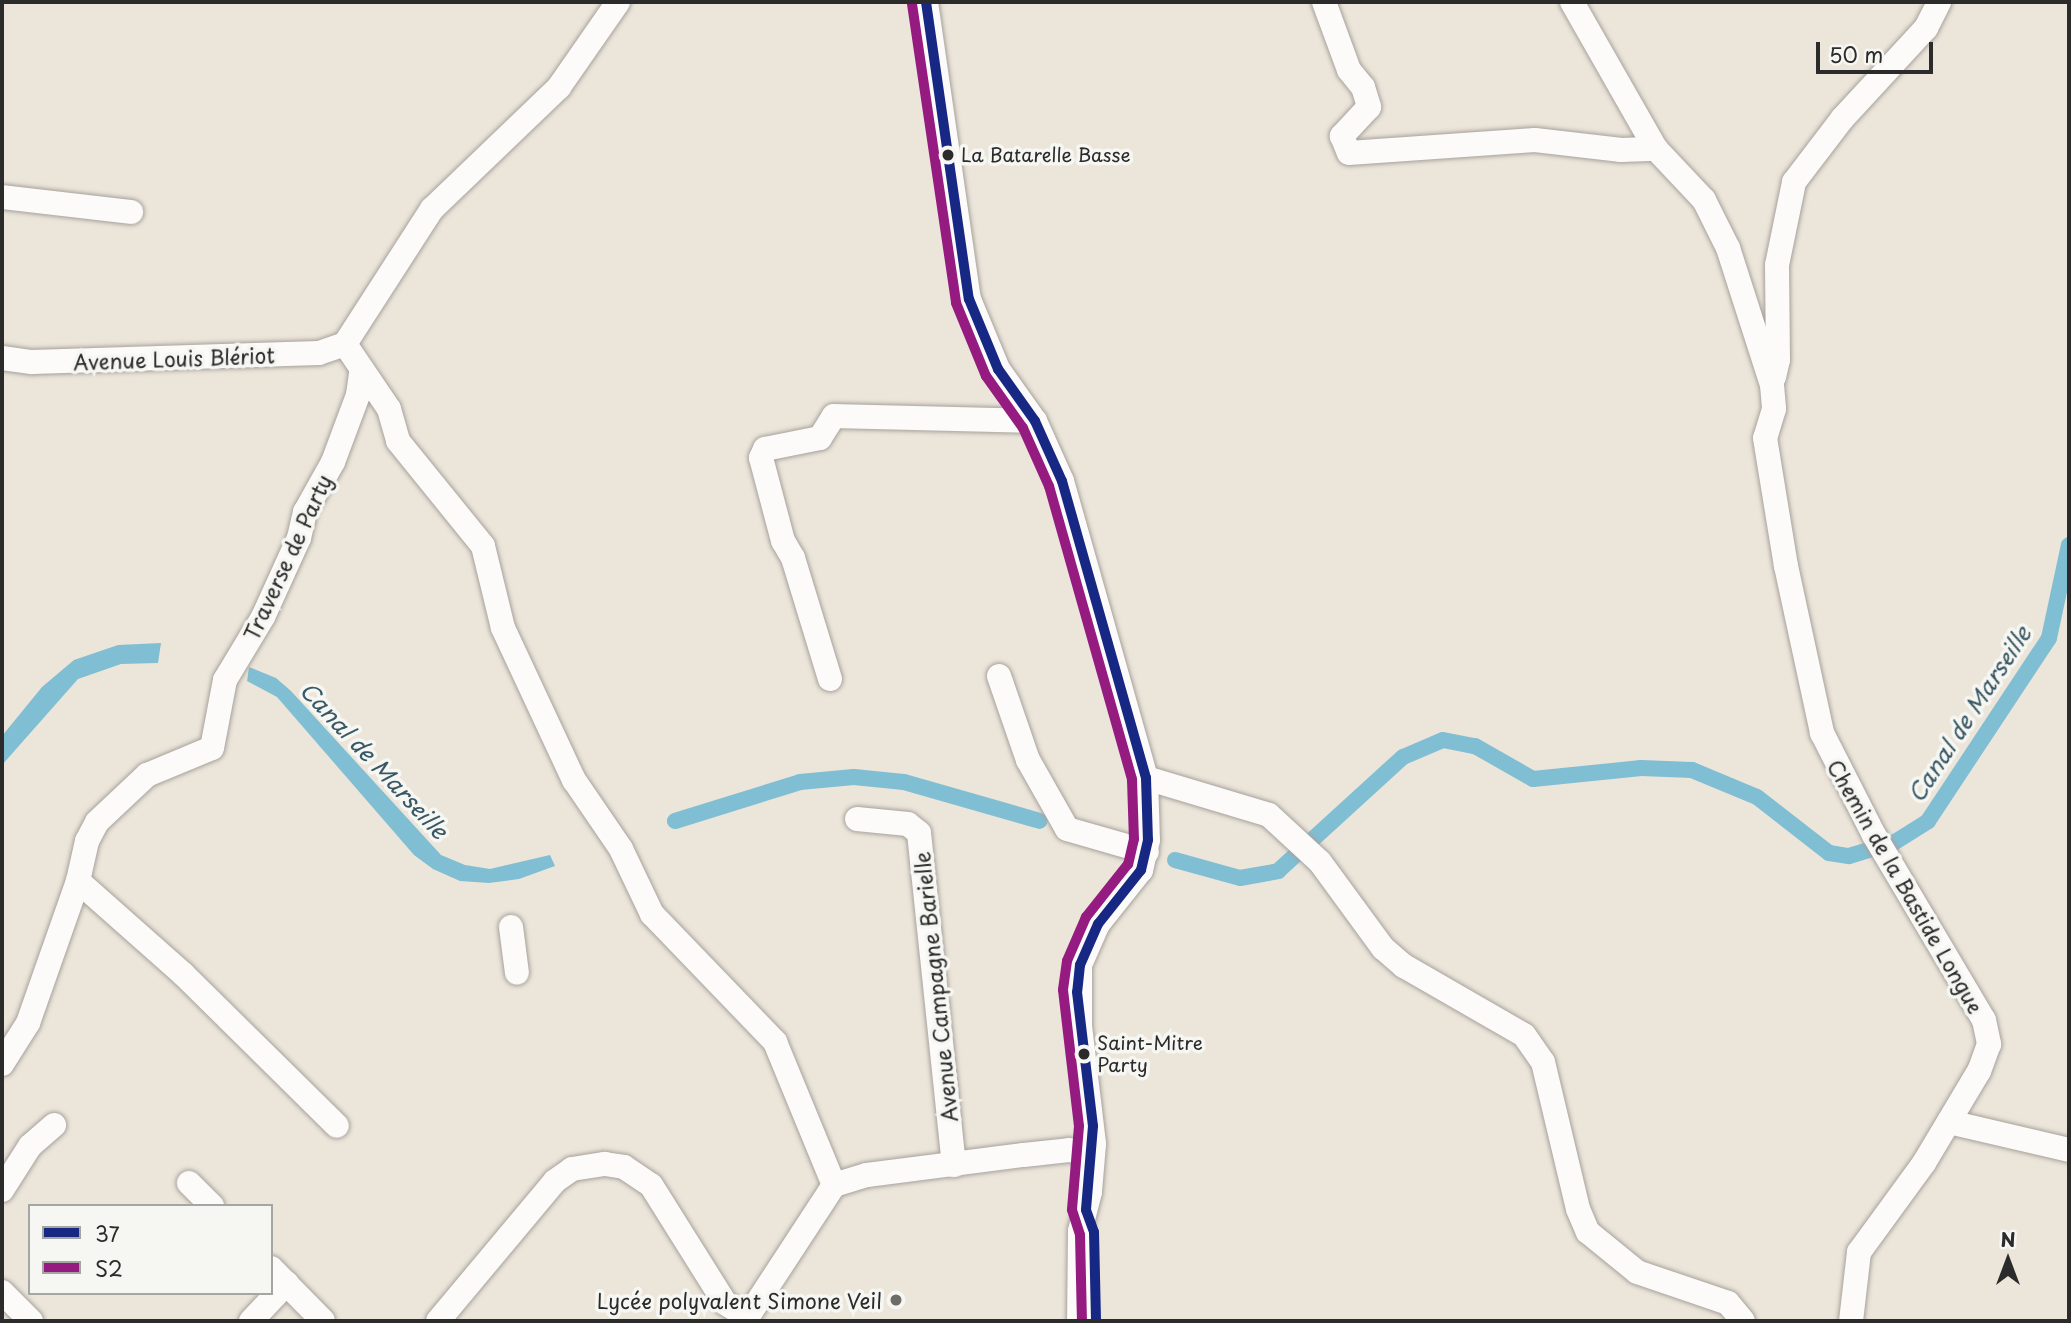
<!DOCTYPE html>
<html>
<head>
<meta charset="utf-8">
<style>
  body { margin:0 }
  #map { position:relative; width:2071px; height:1323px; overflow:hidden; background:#ece5da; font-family:"Playpen Sans",sans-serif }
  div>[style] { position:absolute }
  .water>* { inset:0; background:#80bed3 }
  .canal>* { height:16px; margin:-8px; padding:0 8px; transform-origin:8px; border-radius:8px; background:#80bed3 }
  .roads { filter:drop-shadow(0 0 2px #a6a29c) drop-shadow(0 0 2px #a6a29c) }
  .minor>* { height:24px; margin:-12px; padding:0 12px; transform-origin:12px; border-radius:12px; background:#fcfbf9 }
  .bus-1>* { height:10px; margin:-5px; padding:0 5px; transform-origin:5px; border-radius:5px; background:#162883 }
  .bus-2>* { height:10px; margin:-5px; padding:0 5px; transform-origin:5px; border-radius:5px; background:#951b81 }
  .dots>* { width:19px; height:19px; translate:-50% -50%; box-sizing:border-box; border:4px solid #f6f6f2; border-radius:50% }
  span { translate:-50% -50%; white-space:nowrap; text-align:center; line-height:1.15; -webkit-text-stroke:7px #f6f6f2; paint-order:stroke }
  .bus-label { font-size:19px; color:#2b2b2b }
  .left { translate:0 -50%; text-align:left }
  .street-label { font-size:21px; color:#2b2b2b }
  .poi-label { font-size:21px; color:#2b2b2b }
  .right { translate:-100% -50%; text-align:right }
  .water-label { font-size:23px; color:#395865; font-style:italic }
  .frame { position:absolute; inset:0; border:4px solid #2b2b2b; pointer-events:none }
  .legend { position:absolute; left:28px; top:1204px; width:245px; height:91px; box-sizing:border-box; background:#f6f6f2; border:2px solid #a5a5a2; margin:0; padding:9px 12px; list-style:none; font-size:21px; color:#2b2b2b }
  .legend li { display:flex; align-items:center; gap:14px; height:35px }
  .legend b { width:35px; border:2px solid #a5a5a2 }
  .north { position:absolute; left:1973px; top:1225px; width:70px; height:70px; -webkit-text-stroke:5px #f6f6f2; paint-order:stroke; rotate:0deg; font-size:19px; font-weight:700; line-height:28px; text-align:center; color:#2b2b2b }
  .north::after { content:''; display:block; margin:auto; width:24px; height:32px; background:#2b2b2b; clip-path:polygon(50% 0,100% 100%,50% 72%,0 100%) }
  .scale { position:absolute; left:1816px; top:42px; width:117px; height:32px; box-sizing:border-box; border:4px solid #2b2b2b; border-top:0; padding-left:9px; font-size:21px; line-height:24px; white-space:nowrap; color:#2b2b2b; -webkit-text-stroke:5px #f6f6f2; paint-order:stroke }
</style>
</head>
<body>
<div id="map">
  <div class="water">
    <div style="clip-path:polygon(161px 643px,158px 663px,121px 664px,78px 679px,2px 765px,2px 736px,42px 687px,74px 660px,118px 645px)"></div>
    <div style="clip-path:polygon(249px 667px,276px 678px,291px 691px,441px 855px,465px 865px,490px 869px,550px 855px,555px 866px,519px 879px,489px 883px,460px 881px,433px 869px,414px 855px,277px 697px,247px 681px)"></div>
  </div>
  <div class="canal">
    <div style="left:675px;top:821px;width:131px;rotate:-17.3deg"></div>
    <div style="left:800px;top:782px;width:54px;rotate:-5.3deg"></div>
    <div style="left:854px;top:777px;width:50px;rotate:5.7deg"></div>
    <div style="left:904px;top:782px;width:141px;rotate:16deg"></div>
    <div style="left:1175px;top:860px;width:67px;rotate:15.5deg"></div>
    <div style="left:1240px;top:878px;width:39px;rotate:-10deg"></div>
    <div style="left:1278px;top:871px;width:169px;rotate:-42.4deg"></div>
    <div style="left:1403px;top:757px;width:43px;rotate:-23deg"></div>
    <div style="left:1443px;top:740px;width:33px;rotate:11deg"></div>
    <div style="left:1475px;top:746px;width:67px;rotate:29.6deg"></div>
    <div style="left:1533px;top:779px;width:109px;rotate:-5.8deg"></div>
    <div style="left:1641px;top:768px;width:51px;rotate:2.2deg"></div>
    <div style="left:1692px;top:770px;width:70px;rotate:22.6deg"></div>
    <div style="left:1757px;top:797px;width:91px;rotate:37.9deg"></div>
    <div style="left:1829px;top:853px;width:20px;rotate:9deg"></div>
    <div style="left:1849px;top:856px;width:48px;rotate:-16.9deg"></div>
    <div style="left:1895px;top:842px;width:39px;rotate:-32deg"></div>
    <div style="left:1928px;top:821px;width:219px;rotate:-56.5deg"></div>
    <div style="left:2049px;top:638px;width:95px;rotate:-77.9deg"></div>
  </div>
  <div class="roads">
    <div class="minor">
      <div style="left:926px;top:2px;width:300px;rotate:81.8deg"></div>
      <div style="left:969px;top:299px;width:76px;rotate:67.5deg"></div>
      <div style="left:998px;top:369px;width:64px;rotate:54.6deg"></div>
      <div style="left:1035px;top:421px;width:66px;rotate:65.8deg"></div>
      <div style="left:1062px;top:481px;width:309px;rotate:74.2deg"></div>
      <div style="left:1146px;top:778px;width:62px;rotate:88.2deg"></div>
      <div style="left:1148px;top:840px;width:31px;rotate:103deg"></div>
      <div style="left:1141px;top:870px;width:69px;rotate:128.5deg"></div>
      <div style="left:1098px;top:924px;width:45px;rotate:113.7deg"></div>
      <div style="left:1080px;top:965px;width:61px;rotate:90deg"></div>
      <div style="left:1080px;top:1026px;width:119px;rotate:83.2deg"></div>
      <div style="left:1094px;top:1144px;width:48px;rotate:94.8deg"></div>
      <div style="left:1090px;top:1192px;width:40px;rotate:104.4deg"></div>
      <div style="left:1080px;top:1231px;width:90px;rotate:90.6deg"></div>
      <div style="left:1324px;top:2px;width:72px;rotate:69.8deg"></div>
      <div style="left:1349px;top:70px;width:22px;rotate:51deg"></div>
      <div style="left:1363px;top:87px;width:21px;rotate:73deg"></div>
      <div style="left:1369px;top:107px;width:40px;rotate:133deg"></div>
      <div style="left:1342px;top:136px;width:18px;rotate:68deg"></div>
      <div style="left:1349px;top:153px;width:186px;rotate:-4deg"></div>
      <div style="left:1535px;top:140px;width:87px;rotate:6.6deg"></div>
      <div style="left:1621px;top:150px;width:35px;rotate:-2deg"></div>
      <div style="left:1656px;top:149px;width:70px;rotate:46.7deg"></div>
      <div style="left:1704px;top:200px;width:54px;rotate:63.4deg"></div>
      <div style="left:1728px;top:248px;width:144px;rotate:72.2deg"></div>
      <div style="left:1772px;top:385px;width:24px;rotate:85deg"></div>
      <div style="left:1774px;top:409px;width:30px;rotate:107deg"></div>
      <div style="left:1765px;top:438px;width:130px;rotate:80.7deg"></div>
      <div style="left:1786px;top:566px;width:171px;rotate:77.8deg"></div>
      <div style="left:1822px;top:733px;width:114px;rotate:63deg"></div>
      <div style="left:1874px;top:835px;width:215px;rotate:59.3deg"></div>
      <div style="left:1984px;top:1020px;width:25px;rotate:78deg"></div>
      <div style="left:1989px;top:1044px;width:29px;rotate:110deg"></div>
      <div style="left:1979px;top:1071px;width:107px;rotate:120.9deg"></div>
      <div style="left:1924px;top:1163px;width:110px;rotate:126.1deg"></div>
      <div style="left:1859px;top:1252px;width:69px;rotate:96.6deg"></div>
      <div style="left:1572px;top:2px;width:169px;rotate:60.3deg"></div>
      <div style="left:2px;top:197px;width:130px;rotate:6.6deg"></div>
      <div style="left:345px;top:344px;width:78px;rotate:55.9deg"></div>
      <div style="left:389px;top:409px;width:33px;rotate:74deg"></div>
      <div style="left:398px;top:441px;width:135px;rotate:51deg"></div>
      <div style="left:483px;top:546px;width:84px;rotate:76.3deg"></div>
      <div style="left:503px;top:628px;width:168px;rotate:65deg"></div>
      <div style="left:574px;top:780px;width:83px;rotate:55.7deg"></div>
      <div style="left:621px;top:849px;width:72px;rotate:64.5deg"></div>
      <div style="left:652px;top:914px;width:178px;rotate:46.1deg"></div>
      <div style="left:775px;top:1042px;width:155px;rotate:67.6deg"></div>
      <div style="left:2px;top:358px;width:30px;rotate:8deg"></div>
      <div style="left:32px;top:362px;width:287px;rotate:-1.8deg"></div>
      <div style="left:319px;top:353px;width:28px;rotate:-19deg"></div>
      <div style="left:345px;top:344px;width:161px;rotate:-57.2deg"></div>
      <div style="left:432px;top:209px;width:176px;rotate:-43.8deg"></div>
      <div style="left:559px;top:87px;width:103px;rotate:-55.2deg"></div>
      <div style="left:1774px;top:377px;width:17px;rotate:-77deg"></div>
      <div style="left:1778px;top:360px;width:95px;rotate:-90.6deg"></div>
      <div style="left:1777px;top:265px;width:85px;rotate:-78.4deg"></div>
      <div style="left:1794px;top:182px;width:79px;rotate:-52.7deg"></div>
      <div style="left:1842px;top:119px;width:124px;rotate:-47.3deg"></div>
      <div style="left:1926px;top:28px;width:29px;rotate:-63deg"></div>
      <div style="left:999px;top:676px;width:89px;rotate:71deg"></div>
      <div style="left:1028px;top:760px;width:79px;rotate:60.5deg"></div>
      <div style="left:1067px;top:829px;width:83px;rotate:16deg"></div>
      <div style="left:830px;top:679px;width:127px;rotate:-107deg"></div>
      <div style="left:793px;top:558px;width:20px;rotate:-120deg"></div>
      <div style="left:783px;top:541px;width:86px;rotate:-104.8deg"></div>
      <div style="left:761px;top:458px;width:10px;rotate:-66deg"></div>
      <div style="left:765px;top:449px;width:56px;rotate:-11.3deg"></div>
      <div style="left:820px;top:438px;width:26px;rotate:-58deg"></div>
      <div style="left:834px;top:416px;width:201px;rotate:1.4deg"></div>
      <div style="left:1146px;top:778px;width:128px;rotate:16.7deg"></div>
      <div style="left:1269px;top:815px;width:69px;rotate:42.7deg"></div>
      <div style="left:1320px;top:862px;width:107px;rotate:53.8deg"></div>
      <div style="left:1383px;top:948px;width:28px;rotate:41deg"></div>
      <div style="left:1404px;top:966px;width:138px;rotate:29.9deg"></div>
      <div style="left:1524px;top:1035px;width:33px;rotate:55deg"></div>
      <div style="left:1543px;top:1062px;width:151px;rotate:76.6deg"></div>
      <div style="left:1578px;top:1209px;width:25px;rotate:67deg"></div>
      <div style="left:1588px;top:1232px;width:63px;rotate:39.2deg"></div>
      <div style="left:1637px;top:1272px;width:96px;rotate:18.8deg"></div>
      <div style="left:1728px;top:1303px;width:23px;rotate:50deg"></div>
      <div style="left:857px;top:819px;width:51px;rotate:5.6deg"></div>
      <div style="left:908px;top:824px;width:14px;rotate:39deg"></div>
      <div style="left:919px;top:833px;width:334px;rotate:84deg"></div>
      <div style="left:78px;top:881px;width:140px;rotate:41.5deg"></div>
      <div style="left:183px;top:974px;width:216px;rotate:44.6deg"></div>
      <div style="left:511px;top:927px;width:46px;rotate:82.6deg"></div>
      <div style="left:2px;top:1064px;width:49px;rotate:-57.6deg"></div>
      <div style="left:28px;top:1023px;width:151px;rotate:-70.6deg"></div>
      <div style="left:78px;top:881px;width:41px;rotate:-77.3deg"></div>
      <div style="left:87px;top:841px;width:21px;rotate:-62deg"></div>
      <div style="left:97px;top:822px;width:69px;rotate:-43.2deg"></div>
      <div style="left:147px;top:775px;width:70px;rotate:-22.6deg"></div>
      <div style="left:212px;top:748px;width:69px;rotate:-79.2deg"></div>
      <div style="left:225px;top:680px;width:74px;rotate:-58.9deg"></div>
      <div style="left:263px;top:617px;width:87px;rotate:-65.5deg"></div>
      <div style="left:299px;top:538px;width:27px;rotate:-77deg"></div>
      <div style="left:305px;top:512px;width:57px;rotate:-60.8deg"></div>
      <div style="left:333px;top:462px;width:72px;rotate:-69.5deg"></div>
      <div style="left:358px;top:395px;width:22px;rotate:-82deg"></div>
      <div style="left:1949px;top:1122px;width:123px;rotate:13.1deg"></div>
      <div style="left:189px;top:1183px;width:33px;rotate:45deg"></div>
      <div style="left:2px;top:1190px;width:52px;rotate:-57.5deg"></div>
      <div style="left:30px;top:1146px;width:32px;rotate:-41deg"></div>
      <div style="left:271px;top:1268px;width:74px;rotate:45.5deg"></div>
      <div style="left:2px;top:1292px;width:41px;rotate:45deg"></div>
      <div style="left:251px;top:1321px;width:52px;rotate:-46.5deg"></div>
      <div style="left:438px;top:1321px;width:182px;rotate:-50.1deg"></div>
      <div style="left:555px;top:1181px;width:21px;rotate:-35deg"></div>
      <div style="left:572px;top:1169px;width:33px;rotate:-9deg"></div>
      <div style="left:605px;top:1164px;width:19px;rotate:9deg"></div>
      <div style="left:624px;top:1167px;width:32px;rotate:34deg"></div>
      <div style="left:651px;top:1185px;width:139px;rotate:57.9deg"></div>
      <div style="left:725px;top:1303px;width:26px;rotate:32deg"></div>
      <div style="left:745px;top:1321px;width:163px;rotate:-56.8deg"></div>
      <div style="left:834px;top:1185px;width:34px;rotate:-17deg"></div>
      <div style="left:867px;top:1175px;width:158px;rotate:-7.3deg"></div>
      <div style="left:1024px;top:1155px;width:45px;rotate:-6.3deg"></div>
      <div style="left:1069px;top:1150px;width:23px;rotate:10deg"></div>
    </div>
  </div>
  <div class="bus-1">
    <div style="left:926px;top:2px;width:300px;rotate:81.8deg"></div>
    <div style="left:969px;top:299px;width:76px;rotate:67.5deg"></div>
    <div style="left:998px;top:369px;width:64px;rotate:54.6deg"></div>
    <div style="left:1035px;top:421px;width:66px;rotate:65.8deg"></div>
    <div style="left:1062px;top:481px;width:309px;rotate:74.2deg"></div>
    <div style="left:1146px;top:778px;width:62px;rotate:88.2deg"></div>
    <div style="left:1148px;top:840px;width:31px;rotate:103deg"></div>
    <div style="left:1141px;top:870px;width:69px;rotate:128.5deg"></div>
    <div style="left:1098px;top:924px;width:45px;rotate:113.7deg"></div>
    <div style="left:1080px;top:965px;width:27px;rotate:96deg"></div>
    <div style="left:1077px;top:992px;width:135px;rotate:83.2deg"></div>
    <div style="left:1093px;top:1126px;width:84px;rotate:94.8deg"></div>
    <div style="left:1086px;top:1210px;width:23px;rotate:70deg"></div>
    <div style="left:1094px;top:1232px;width:89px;rotate:88.7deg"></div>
  </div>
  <div class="bus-2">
    <div style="left:912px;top:4px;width:302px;rotate:81.6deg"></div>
    <div style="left:956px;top:303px;width:79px;rotate:67.7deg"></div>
    <div style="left:986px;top:376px;width:64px;rotate:54.6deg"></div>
    <div style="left:1023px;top:428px;width:64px;rotate:65.9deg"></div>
    <div style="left:1049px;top:486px;width:305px;rotate:74.2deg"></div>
    <div style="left:1132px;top:780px;width:59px;rotate:88.1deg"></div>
    <div style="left:1134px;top:839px;width:26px;rotate:103deg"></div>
    <div style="left:1128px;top:864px;width:68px;rotate:128.4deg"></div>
    <div style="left:1086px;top:917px;width:48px;rotate:113.4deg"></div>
    <div style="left:1067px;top:961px;width:29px;rotate:98deg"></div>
    <div style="left:1063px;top:990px;width:137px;rotate:83.3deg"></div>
    <div style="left:1079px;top:1126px;width:84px;rotate:94.8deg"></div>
    <div style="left:1072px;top:1210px;width:26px;rotate:72deg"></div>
    <div style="left:1080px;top:1235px;width:86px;rotate:88.7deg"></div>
  </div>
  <div class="dots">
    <div style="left:948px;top:155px;background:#2b2b2b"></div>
    <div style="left:1084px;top:1054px;background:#2b2b2b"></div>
    <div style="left:896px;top:1300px;background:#6f6c68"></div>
  </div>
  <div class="bus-label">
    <span class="left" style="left:961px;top:155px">La Batarelle Basse</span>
    <span class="left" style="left:1097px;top:1054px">Saint-Mitre<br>Party</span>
  </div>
  <div class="street-label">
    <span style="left:174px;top:358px;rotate:-2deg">Avenue Louis Blériot</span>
    <span style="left:287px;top:557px;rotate:-65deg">Traverse de Party</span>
    <span style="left:1906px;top:886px;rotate:60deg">Chemin de la Bastide Longue</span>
    <span style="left:935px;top:987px;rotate:-96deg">Avenue Campagne Barielle</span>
  </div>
  <div class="poi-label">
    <span class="right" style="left:882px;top:1300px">Lycée polyvalent Simone Veil</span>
  </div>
  <div class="water-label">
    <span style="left:1969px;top:714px;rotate:-57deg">Canal de Marseille</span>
    <span style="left:374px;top:760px;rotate:47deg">Canal de Marseille</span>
  </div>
  <div class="frame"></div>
  <ul class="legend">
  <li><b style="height:9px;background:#162883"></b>37</li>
  <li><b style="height:9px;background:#951b81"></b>S2</li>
  </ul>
  <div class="north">N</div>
  <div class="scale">50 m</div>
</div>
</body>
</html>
